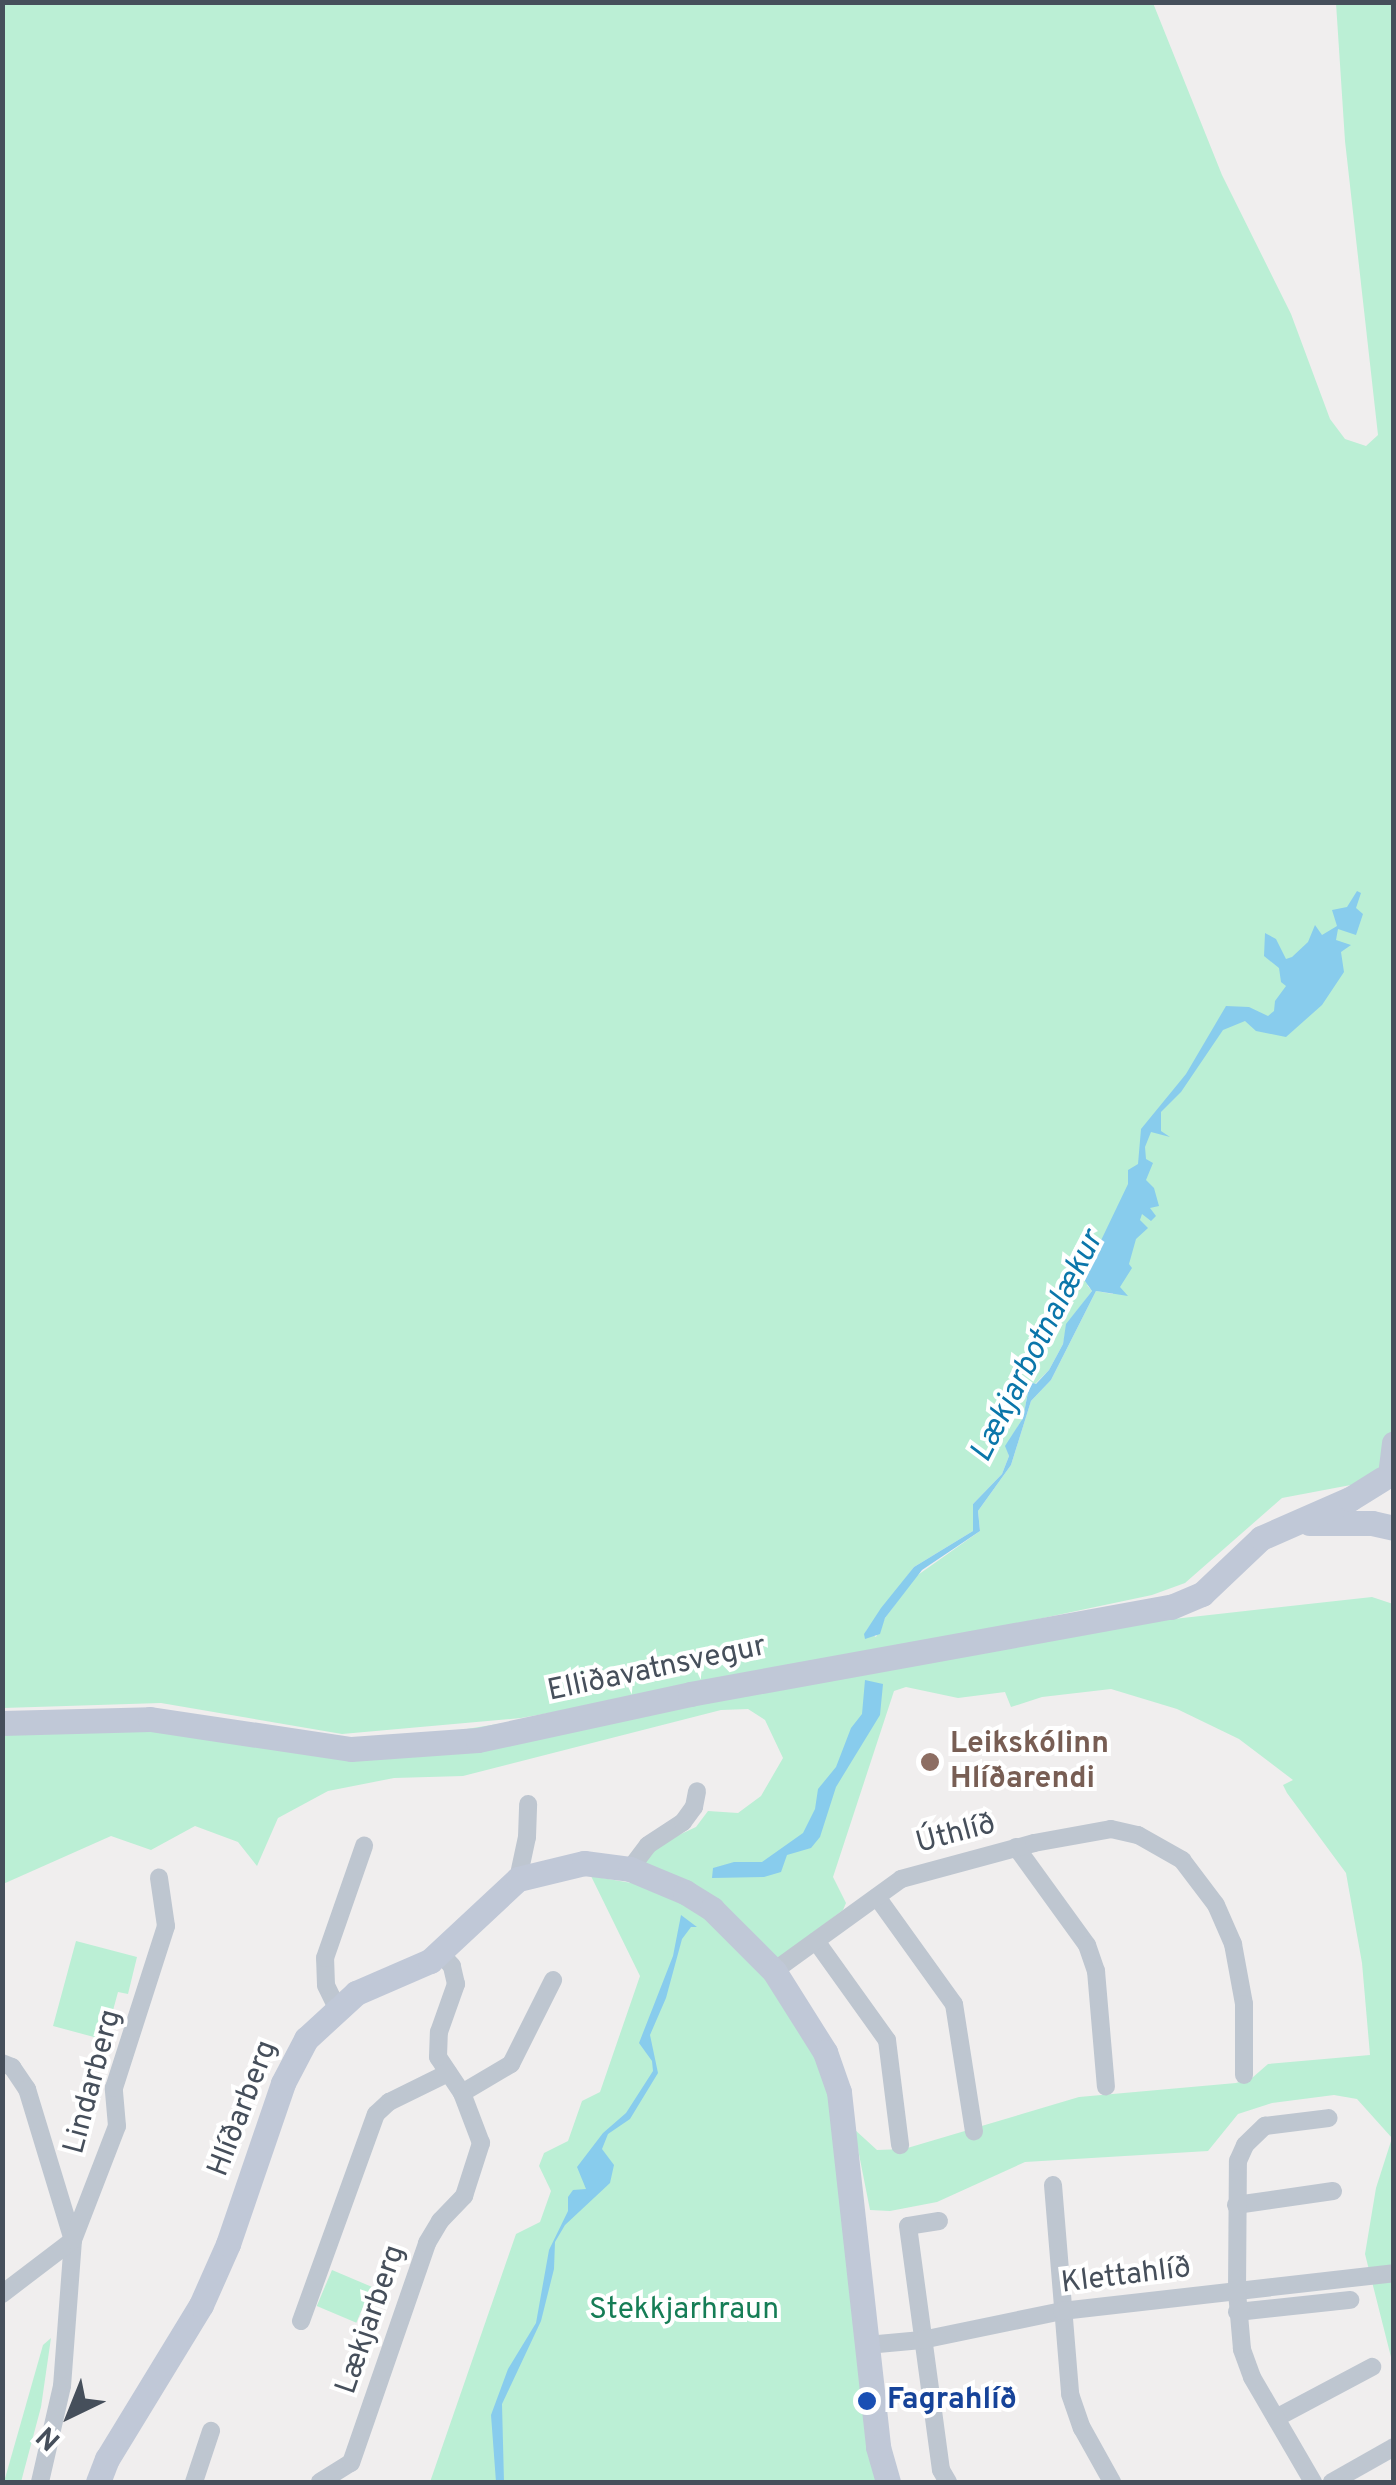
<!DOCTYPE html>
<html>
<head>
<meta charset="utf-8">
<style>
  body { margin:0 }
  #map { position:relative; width:1396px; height:2485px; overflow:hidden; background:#f0eeee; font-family:Overpass,sans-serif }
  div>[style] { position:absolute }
  .green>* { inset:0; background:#bbefd5; transform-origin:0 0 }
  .water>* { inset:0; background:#88cced }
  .street>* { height:18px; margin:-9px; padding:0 9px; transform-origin:9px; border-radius:9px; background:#bec6d0 }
  .secondary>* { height:25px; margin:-12.5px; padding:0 12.5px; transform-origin:12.5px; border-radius:12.5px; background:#c0c8d7 }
  .dots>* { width:28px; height:28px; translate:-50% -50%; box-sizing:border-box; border:5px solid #fff; border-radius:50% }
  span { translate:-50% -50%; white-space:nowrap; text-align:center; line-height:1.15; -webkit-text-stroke:8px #fff; paint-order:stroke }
  .street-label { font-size:30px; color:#464f5b }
  .education-label { font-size:30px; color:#785e54; font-weight:700 }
  .left { translate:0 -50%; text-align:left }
  .park-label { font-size:30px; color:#167d56 }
  .transit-label { font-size:30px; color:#164399; font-weight:700 }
  .water-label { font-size:32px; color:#0b76aa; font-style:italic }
  .frame { position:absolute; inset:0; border:5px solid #464f5b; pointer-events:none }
  .north { position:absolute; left:20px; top:2365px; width:100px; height:100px; -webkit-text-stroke:8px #fff; paint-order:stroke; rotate:223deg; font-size:28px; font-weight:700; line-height:40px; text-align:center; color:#464f5b }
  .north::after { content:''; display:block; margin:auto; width:35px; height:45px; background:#464f5b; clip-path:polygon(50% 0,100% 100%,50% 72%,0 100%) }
</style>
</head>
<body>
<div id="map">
  <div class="green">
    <div style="clip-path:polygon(evenodd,2px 3px,1153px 3px,1222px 175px,1291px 314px,1330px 419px,1345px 439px,1366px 446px,1378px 435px,1345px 141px,1336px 3px,1393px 3px,1393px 1477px,1282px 1498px,1185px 1583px,1152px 1595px,858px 1657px,521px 1718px,342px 1734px,161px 1703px,3px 1708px,2px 3px,1087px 1285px,1113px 1292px,1113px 1294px,1096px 1291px,1051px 1380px,1031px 1401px,1011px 1465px,978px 1511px,980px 1531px,915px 1577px,885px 1618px,876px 1637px,866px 1631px,914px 1567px,973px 1531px,973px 1504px,1002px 1474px,1009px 1456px,1006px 1446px,1023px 1418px,1030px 1382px,1035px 1384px,1049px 1370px,1063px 1344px,1067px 1324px,1092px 1291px,1087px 1285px)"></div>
    <div style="clip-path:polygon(1372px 1597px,1393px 1604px,1393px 2365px,1365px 2254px,1376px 2188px,1392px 2138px,1357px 2099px,1334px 2095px,1272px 2103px,1238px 2114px,1208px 2151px,1025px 2162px,937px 2202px,890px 2211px,870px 2210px,854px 2129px,877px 2150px,904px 2149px,1079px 2097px,1236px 2083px,1252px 2078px,1268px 2064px,1370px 2055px,1362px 1963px,1346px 1873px,1287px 1793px,1283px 1785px,1293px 1780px,1239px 1739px,1177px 1709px,1111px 1689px,1042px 1697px,1011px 1707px,1005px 1692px,958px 1698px,906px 1687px,894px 1691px,833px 1877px,846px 1903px,843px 1910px,778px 1959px,831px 2096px,878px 2482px,430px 2482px,516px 2234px,540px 2222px,551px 2191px,539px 2166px,544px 2153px,568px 2141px,582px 2101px,600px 2092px,640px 1976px,591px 1876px,643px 1885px,643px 1862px,653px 1847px,696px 1827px,708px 1811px,738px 1813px,761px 1796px,783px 1758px,765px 1720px,748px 1709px,721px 1710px,463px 1776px,394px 1778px,328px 1791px,278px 1818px,257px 1866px,238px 1842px,195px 1826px,151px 1850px,111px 1836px,3px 1884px,2px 1722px,124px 1719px,336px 1750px,1102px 1627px)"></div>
    <div style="clip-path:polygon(76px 1941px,137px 1957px,128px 1994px,118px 1992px,105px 2040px,53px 2026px)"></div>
    <div style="left:332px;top:2270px;width:43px;height:39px;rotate:23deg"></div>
    <div style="clip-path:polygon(51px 2338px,41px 2407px,21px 2482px,4px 2482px,43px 2345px)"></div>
  </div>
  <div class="water">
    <div style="clip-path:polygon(1357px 891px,1361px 893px,1356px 908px,1363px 914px,1356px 935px,1338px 929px,1336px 940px,1351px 945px,1341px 952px,1344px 972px,1322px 1005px,1286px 1037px,1256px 1031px,1245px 1021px,1223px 1030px,1181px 1092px,1161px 1112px,1161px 1131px,1170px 1137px,1151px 1132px,1145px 1147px,1146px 1159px,1153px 1163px,1146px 1180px,1154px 1188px,1159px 1206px,1150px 1208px,1156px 1216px,1151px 1221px,1142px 1214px,1140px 1220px,1148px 1228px,1136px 1239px,1129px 1264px,1132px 1268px,1120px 1287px,1128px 1296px,1096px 1291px,1051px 1380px,1031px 1401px,1011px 1465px,978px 1511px,980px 1531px,922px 1570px,885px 1618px,880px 1634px,865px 1639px,864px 1634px,881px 1608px,914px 1567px,973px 1531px,973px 1504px,1002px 1474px,1009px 1456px,1005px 1446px,1023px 1418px,1030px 1382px,1036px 1384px,1049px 1370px,1063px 1344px,1066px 1324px,1092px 1291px,1083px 1278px,1128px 1184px,1128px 1170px,1138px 1164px,1141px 1129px,1186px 1074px,1226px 1006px,1249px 1007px,1268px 1016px,1274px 1011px,1275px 1001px,1286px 986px,1281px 982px,1279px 968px,1264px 956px,1265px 933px,1276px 939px,1286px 959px,1292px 957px,1308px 942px,1315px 925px,1322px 935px,1337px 926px,1332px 910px,1347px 907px)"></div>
    <div style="clip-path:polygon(865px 1680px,883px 1684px,880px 1715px,836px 1787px,820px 1837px,811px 1848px,787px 1855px,781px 1872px,764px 1877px,712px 1878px,713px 1868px,734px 1862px,762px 1862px,803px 1833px,815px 1809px,818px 1789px,836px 1767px,851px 1728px,862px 1714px)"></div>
    <div style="clip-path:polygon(681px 1915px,697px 1927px,691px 1927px,682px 1939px,666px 1998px,650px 2035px,658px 2073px,630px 2119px,608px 2134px,602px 2149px,614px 2165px,610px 2183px,565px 2225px,555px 2242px,554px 2269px,541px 2321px,502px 2404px,504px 2482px,496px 2482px,491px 2415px,508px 2369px,536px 2323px,549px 2250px,568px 2211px,568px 2197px,573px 2190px,586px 2189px,577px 2167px,603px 2133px,626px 2113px,653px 2071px,652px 2061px,639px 2043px,673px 1956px)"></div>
  </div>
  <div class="street">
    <div style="left:1016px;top:1847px;width:121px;rotate:54.1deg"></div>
    <div style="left:1087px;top:1945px;width:28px;rotate:71deg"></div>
    <div style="left:1096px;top:1971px;width:116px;rotate:85.1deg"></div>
    <div style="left:630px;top:1869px;width:30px;rotate:-53deg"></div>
    <div style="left:648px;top:1845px;width:42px;rotate:-33.3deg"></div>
    <div style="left:683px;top:1822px;width:19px;rotate:-54deg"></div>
    <div style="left:694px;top:1807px;width:16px;rotate:-79deg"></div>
    <div style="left:518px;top:1879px;width:43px;rotate:-77.9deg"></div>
    <div style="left:527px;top:1837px;width:33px;rotate:-88deg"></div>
    <div style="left:877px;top:1897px;width:132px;rotate:54.3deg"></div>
    <div style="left:954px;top:2004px;width:129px;rotate:81.1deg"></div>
    <div style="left:816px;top:1941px;width:122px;rotate:54.4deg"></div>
    <div style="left:887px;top:2040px;width:106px;rotate:82.9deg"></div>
    <div style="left:774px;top:1971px;width:157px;rotate:-35.9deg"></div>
    <div style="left:901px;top:1879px;width:138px;rotate:-15.1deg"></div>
    <div style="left:1034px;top:1843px;width:78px;rotate:-10.3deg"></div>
    <div style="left:1111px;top:1829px;width:28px;rotate:13deg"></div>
    <div style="left:1138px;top:1835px;width:51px;rotate:29.6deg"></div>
    <div style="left:1182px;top:1860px;width:56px;rotate:52.9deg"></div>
    <div style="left:1216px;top:1905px;width:43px;rotate:66.4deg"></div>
    <div style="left:1233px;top:1944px;width:61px;rotate:79.6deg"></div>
    <div style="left:1244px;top:2004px;width:71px;rotate:90deg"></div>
    <div style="left:337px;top:2008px;width:25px;rotate:-116deg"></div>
    <div style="left:326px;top:1985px;width:27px;rotate:-92deg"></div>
    <div style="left:325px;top:1958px;width:119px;rotate:-70.8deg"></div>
    <div style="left:2px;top:2063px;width:11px;rotate:22deg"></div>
    <div style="left:12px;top:2067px;width:27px;rotate:56deg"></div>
    <div style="left:27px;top:2089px;width:158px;rotate:73.1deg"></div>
    <div style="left:73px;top:2240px;width:146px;rotate:94.3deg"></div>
    <div style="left:62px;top:2386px;width:98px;rotate:102.9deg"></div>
    <div style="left:462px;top:2093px;width:57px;rotate:-30.6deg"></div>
    <div style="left:511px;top:2064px;width:94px;rotate:-63.4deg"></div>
    <div style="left:1053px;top:2185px;width:210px;rotate:85.3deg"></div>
    <div style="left:1070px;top:2394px;width:36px;rotate:71deg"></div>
    <div style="left:1082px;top:2428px;width:62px;rotate:60.9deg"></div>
    <div style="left:1236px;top:2205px;width:98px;rotate:-8.2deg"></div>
    <div style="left:939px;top:2221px;width:31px;rotate:171deg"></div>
    <div style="left:908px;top:2226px;width:246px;rotate:82.3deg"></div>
    <div style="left:941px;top:2470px;width:14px;rotate:60deg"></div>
    <div style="left:2px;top:2294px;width:89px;rotate:-37.3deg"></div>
    <div style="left:73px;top:2240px;width:122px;rotate:-68.9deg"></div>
    <div style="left:117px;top:2126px;width:38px;rotate:-95deg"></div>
    <div style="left:114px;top:2088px;width:170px;rotate:-72.2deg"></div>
    <div style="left:166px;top:1926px;width:49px;rotate:-98.3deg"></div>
    <div style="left:1237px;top:2312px;width:114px;rotate:-6.1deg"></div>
    <div style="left:301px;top:2321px;width:220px;rotate:-70.1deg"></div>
    <div style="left:376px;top:2114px;width:18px;rotate:-43deg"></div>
    <div style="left:389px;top:2102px;width:66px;rotate:-26.2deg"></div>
    <div style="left:867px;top:2345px;width:55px;rotate:-5.2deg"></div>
    <div style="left:922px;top:2340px;width:143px;rotate:-11.7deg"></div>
    <div style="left:1062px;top:2311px;width:334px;rotate:-6.5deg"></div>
    <div style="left:1276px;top:2418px;width:109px;rotate:-28deg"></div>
    <div style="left:194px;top:2482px;width:54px;rotate:-71.6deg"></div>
    <div style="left:320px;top:2482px;width:36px;rotate:-32deg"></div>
    <div style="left:351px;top:2463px;width:233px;rotate:-70.9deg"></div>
    <div style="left:427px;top:2243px;width:26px;rotate:-59deg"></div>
    <div style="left:440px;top:2221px;width:35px;rotate:-46deg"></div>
    <div style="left:464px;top:2196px;width:56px;rotate:-72.2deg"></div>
    <div style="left:481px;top:2143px;width:53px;rotate:-110.8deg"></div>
    <div style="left:462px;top:2093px;width:43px;rotate:-123.7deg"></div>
    <div style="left:438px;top:2057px;width:25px;rotate:-88deg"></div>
    <div style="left:439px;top:2032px;width:51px;rotate:-70.5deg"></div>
    <div style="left:456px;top:1984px;width:18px;rotate:-103deg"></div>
    <div style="left:452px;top:1966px;width:19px;rotate:-133deg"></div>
    <div style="left:1313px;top:2482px;width:121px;rotate:-120.2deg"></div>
    <div style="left:1252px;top:2377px;width:30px;rotate:-110deg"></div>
    <div style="left:1242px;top:2349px;width:57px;rotate:-95deg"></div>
    <div style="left:1237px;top:2292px;width:131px;rotate:-89.6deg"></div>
    <div style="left:1238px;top:2161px;width:17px;rotate:-66deg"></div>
    <div style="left:1245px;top:2145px;width:28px;rotate:-44deg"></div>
    <div style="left:1265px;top:2126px;width:64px;rotate:-7.1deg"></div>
    <div style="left:1332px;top:2482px;width:71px;rotate:-29.4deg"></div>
  </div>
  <div class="secondary">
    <div style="left:1391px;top:1467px;width:24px;rotate:-83deg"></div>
    <div style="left:1309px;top:1523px;width:63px"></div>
    <div style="left:1372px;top:1523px;width:23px;rotate:13deg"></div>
    <div style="left:2px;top:1723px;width:148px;rotate:-1.5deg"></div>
    <div style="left:150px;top:1719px;width:203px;rotate:8.5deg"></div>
    <div style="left:351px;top:1749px;width:127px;rotate:-4.1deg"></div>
    <div style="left:478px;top:1740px;width:217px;rotate:-12.2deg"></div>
    <div style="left:690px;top:1694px;width:489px;rotate:-10.3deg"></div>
    <div style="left:1171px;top:1607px;width:34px;rotate:-23deg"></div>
    <div style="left:1202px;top:1594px;width:81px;rotate:-43.5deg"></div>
    <div style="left:1261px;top:1538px;width:97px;rotate:-23.7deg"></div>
    <div style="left:1350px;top:1499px;width:38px;rotate:-32deg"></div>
    <div style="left:98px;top:2482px;width:25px;rotate:-69deg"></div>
    <div style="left:107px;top:2459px;width:180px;rotate:-58.6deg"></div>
    <div style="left:201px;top:2305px;width:67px;rotate:-66.1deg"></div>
    <div style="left:228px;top:2244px;width:170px;rotate:-71.1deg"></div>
    <div style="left:283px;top:2083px;width:50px;rotate:-62.4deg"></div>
    <div style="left:306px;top:2039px;width:68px;rotate:-42.6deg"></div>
    <div style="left:356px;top:1993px;width:81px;rotate:-23.4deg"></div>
    <div style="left:430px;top:1961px;width:120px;rotate:-43deg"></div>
    <div style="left:518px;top:1879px;width:68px;rotate:-13.6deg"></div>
    <div style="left:584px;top:1863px;width:46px;rotate:7.4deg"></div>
    <div style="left:630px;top:1869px;width:60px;rotate:22.7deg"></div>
    <div style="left:685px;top:1892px;width:32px;rotate:32deg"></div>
    <div style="left:712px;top:1909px;width:88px;rotate:45deg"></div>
    <div style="left:774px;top:1971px;width:96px;rotate:57.8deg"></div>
    <div style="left:825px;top:2052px;width:42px;rotate:70.7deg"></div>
    <div style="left:839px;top:2092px;width:357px;rotate:83.7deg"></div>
    <div style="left:878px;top:2447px;width:36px;rotate:74deg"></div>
  </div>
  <div class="dots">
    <div style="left:930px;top:1762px;background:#8d6e63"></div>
    <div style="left:867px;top:2401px;background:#1a4fb4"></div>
  </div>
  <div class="street-label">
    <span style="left:657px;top:1670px;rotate:-12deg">Elliðavatnsvegur</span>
    <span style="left:956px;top:1835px;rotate:-15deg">Úthlíð</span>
    <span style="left:94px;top:2082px;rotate:-75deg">Lindarberg</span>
    <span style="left:244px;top:2109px;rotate:-69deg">Hlíðarberg</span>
    <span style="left:1126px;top:2277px;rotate:-7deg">Klettahlíð</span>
    <span style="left:372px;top:2320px;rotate:-71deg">Lækjarberg</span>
  </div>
  <div class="education-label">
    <span class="left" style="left:950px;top:1762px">Leikskólinn<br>Hlíðarendi</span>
  </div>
  <div class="park-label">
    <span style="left:684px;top:2311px">Stekkjarhraun</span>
  </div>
  <div class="transit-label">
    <span class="left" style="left:887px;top:2401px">Fagrahlíð</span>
  </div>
  <div class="water-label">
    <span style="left:1038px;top:1347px;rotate:-63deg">Lækjarbotnalækur</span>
  </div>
  <div class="frame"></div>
  <div class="north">N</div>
</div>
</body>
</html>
